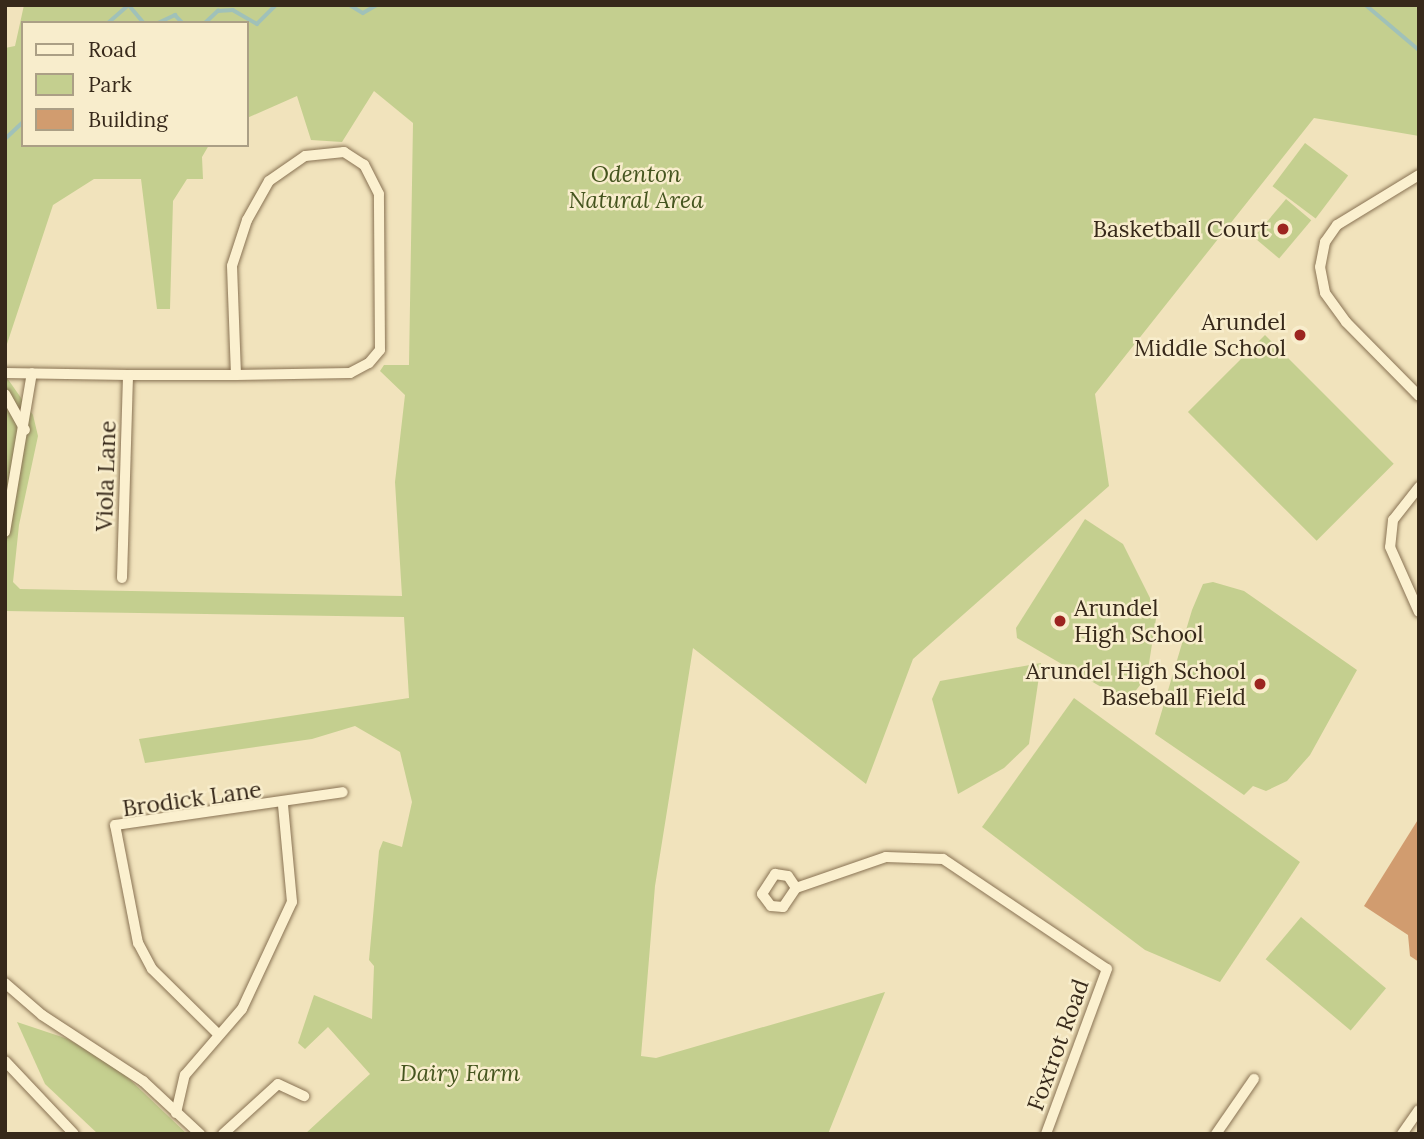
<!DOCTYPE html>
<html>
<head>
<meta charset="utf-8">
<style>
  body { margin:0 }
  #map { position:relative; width:1424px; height:1139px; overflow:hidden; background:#f1e3bc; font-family:Lora,serif }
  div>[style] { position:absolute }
  .green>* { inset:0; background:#c4cf8f; transform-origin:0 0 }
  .stream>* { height:3.5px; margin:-1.75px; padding:0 1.75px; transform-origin:1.75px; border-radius:1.75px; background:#a0c1b9 }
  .building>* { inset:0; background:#d19c6f }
  .roads { filter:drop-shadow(0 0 2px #897354) drop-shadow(0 0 2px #897354) }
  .minor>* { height:10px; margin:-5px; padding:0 5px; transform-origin:5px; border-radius:5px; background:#fbf0cf }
  .dots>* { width:19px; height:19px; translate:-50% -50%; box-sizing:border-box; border:4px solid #f8edcc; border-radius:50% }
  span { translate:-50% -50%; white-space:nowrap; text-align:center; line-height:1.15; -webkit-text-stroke:5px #f8edcc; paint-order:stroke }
  .park-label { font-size:23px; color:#45551f; font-style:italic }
  .poi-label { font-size:23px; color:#37291a }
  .right { translate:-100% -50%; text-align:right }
  .left { translate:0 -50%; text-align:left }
  .street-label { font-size:23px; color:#37291a }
  .frame { position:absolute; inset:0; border:7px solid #37291a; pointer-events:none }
  .legend { position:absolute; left:21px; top:21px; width:228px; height:126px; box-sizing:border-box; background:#f8edcc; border:2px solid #ab9f85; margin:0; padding:9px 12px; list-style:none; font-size:21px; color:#37291a }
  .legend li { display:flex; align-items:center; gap:14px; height:35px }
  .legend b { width:35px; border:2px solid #ab9f85 }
</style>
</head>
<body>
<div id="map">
  <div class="green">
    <div style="clip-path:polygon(24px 5px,1419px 5px,1419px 136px,1314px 118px,1095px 394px,1109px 486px,913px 659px,866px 784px,693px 648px,655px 886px,641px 1056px,656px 1058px,885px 992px,828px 1134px,305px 1134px,370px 1074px,328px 1027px,305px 1049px,298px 1043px,314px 995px,372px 1019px,374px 966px,369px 960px,379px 851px,383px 841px,402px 847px,412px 802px,400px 752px,355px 726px,312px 739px,145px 763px,139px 739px,409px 698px,404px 617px,5px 611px,5px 375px,33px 415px,38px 436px,19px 525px,13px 582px,20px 589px,402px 596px,395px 482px,405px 395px,380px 371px,384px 365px,409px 365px,413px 123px,374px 91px,342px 142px,311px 140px,297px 96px,247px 118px,247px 23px,23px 23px,23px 145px,209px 145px,202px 157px,203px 179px,187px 179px,173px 201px,170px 309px,157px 309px,141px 179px,94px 179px,53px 205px,5px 350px,5px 48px,15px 46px)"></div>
    <div style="left:1305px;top:143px;width:54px;height:54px;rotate:37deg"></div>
    <div style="left:1286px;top:199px;width:33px;height:50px;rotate:40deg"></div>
    <div style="left:1265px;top:335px;width:182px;height:109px;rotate:45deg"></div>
    <div style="clip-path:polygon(1085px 519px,1123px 544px,1157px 612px,1147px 676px,1127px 702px,1017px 638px,1016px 628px)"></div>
    <div style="clip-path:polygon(1213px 582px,1244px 591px,1357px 670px,1310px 755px,1287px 781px,1266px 791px,1253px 786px,1244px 795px,1155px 734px,1192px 610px,1203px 584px)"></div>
    <div style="clip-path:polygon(1041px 663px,1029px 744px,1004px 768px,958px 794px,932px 699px,940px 681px)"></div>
    <div style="clip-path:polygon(1074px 698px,1300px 862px,1220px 982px,1145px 950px,982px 827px)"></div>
    <div style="left:1301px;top:917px;width:111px;height:55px;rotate:40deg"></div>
    <div style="clip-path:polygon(17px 1022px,68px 1039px,121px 1071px,187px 1134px,98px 1134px,45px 1084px)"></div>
  </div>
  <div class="stream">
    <div style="left:350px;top:5px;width:15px;rotate:32deg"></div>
    <div style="left:363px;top:13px;width:16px;rotate:-30deg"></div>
    <div style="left:1366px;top:5px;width:70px;rotate:40.3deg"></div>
    <div style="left:108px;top:23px;width:28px;rotate:-41deg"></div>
    <div style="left:129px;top:5px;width:23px;rotate:50deg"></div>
    <div style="left:158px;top:23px;width:19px;rotate:-25deg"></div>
    <div style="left:175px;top:15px;width:11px;rotate:45deg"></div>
    <div style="left:205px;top:23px;width:18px;rotate:-43deg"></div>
    <div style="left:218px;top:11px;width:15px;rotate:-4deg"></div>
    <div style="left:233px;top:10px;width:28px;rotate:30deg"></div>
    <div style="left:257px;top:24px;width:27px;rotate:-45deg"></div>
    <div style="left:5px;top:139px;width:25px;rotate:-43deg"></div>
  </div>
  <div class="building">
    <div style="clip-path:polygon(1419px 818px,1419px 962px,1410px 956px,1408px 935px,1364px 906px)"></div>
  </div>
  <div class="roads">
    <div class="minor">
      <div style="left:1419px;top:175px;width:96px;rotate:148.6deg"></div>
      <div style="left:1337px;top:225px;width:21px;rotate:125deg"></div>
      <div style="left:1325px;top:242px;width:25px;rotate:101deg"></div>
      <div style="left:1320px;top:267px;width:26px;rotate:79deg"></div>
      <div style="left:1325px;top:293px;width:36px;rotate:54deg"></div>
      <div style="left:1346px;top:322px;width:104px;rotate:45.4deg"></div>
      <div style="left:5px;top:373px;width:123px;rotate:0.9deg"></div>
      <div style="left:128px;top:375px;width:108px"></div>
      <div style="left:236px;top:375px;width:114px;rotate:-1deg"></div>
      <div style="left:350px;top:373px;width:21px;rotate:-28deg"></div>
      <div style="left:369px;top:363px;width:17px;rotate:-50deg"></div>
      <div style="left:380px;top:350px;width:156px;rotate:-90.4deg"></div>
      <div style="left:379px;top:194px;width:33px;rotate:-117deg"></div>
      <div style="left:364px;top:165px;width:24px;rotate:-147deg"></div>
      <div style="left:344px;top:152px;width:39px;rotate:174deg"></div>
      <div style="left:305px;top:156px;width:44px;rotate:145.2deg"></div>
      <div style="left:269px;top:181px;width:45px;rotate:119.4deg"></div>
      <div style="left:247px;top:220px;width:48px;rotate:108.1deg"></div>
      <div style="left:232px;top:266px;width:109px;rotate:87.9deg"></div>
      <div style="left:5px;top:394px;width:41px;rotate:60.9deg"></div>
      <div style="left:1419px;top:487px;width:42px;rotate:128.2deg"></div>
      <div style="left:1393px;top:520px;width:27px;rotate:96deg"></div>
      <div style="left:1390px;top:547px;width:71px;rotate:66deg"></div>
      <div style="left:5px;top:532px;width:161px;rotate:-80.4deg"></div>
      <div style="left:122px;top:578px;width:203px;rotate:-88.3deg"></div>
      <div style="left:796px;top:888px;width:23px;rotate:124deg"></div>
      <div style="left:783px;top:907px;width:12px;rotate:-175deg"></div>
      <div style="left:771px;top:906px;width:15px;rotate:-127deg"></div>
      <div style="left:762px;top:894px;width:24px;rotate:-57deg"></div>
      <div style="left:775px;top:874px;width:13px;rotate:9deg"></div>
      <div style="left:788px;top:876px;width:14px;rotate:56deg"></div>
      <div style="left:796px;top:888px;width:95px;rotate:-19deg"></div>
      <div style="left:886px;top:857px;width:57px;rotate:2deg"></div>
      <div style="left:943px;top:859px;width:197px;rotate:33.9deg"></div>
      <div style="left:1107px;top:969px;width:176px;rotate:110.3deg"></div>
      <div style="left:5px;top:983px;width:49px;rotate:40.9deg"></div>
      <div style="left:42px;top:1015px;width:121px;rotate:33.2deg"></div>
      <div style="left:143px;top:1081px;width:78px;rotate:42.9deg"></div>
      <div style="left:218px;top:1034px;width:93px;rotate:-135.4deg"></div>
      <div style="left:152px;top:969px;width:30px;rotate:-118deg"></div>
      <div style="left:138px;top:943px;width:120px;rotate:-101deg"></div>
      <div style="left:115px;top:825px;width:230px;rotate:-8.2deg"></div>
      <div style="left:5px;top:1061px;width:100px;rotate:46.6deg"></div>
      <div style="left:176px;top:1113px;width:39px;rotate:-77deg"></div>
      <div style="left:185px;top:1075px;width:87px;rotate:-49.2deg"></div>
      <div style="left:242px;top:1009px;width:118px;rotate:-65deg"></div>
      <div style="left:292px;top:902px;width:97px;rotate:-95.3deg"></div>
      <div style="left:223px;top:1134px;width:74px;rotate:-42.3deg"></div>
      <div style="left:278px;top:1084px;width:29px;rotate:25deg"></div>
      <div style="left:1216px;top:1134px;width:67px;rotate:-55.4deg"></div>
      <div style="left:1402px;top:1134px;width:29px;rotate:-55deg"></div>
    </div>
  </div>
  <div class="dots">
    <div style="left:1283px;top:229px;background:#9c2520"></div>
    <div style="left:1300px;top:335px;background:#9c2520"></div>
    <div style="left:1060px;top:621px;background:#9c2520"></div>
    <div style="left:1260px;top:684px;background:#9c2520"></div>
  </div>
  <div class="park-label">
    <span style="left:636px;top:187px">Odenton<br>Natural Area</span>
    <span style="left:460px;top:1073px">Dairy Farm</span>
  </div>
  <div class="poi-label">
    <span class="right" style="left:1269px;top:229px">Basketball Court</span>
    <span class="right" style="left:1286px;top:335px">Arundel<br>Middle School</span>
    <span class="left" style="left:1074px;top:621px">Arundel<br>High School</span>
    <span class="right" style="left:1246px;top:684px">Arundel High School<br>Baseball Field</span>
  </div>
  <div class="street-label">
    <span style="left:106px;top:476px;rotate:-88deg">Viola Lane</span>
    <span style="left:192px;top:799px;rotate:-8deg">Brodick Lane</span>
    <span style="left:1058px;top:1045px;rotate:-70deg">Foxtrot Road</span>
  </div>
  <div class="frame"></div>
  <ul class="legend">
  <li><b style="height:9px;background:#fbf0cf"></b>Road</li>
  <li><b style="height:19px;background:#c4cf8f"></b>Park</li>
  <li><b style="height:19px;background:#d19c6f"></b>Building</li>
  </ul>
</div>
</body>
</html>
